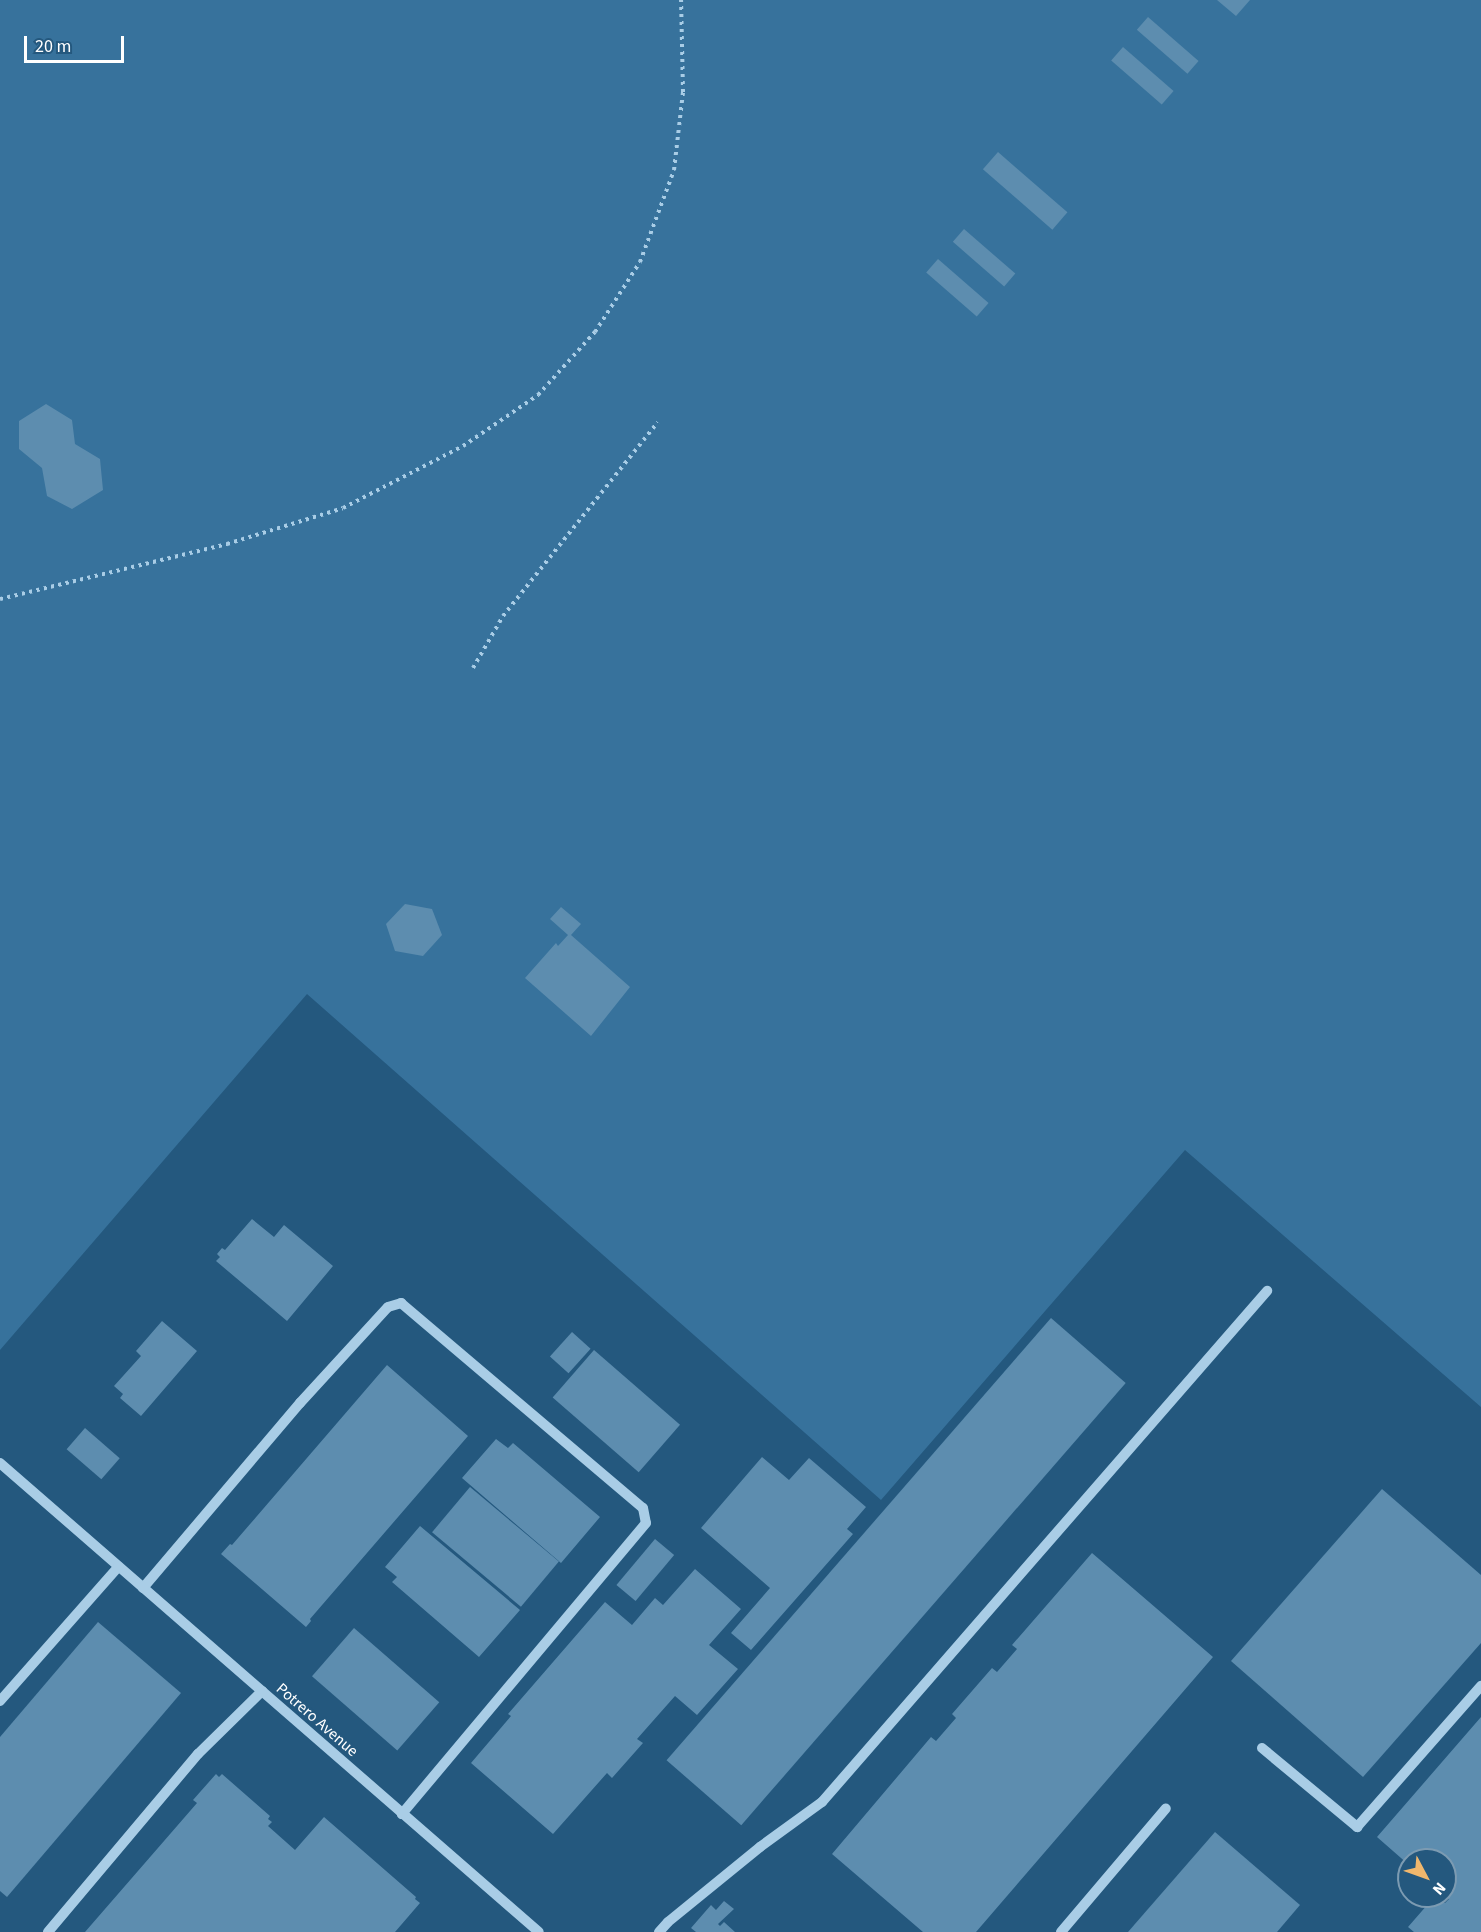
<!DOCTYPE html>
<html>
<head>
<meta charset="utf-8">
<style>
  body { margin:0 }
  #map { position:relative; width:1481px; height:1932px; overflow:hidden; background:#24587e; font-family:"Source Sans 3",sans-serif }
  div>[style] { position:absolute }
  .green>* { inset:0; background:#37729c }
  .building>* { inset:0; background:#5d8daf; transform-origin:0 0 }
  .path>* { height:4px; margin-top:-2px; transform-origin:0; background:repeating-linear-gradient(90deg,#a9cde6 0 3px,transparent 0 7.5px) }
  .minor>* { height:10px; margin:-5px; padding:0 5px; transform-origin:5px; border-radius:5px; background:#a9cde6 }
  span { translate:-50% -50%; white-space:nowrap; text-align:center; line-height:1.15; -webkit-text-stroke:4.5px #24587e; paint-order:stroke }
  .street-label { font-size:16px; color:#fff }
  .north { position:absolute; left:1397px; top:1848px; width:60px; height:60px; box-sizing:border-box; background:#24587e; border:2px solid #7c9bb2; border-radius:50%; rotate:131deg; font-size:16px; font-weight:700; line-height:24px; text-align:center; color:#fff }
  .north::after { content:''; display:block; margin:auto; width:21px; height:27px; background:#f0b76d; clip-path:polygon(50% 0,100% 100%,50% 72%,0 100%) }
  .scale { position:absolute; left:24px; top:36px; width:100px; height:27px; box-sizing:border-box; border:3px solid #fff; border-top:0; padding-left:8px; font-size:18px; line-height:21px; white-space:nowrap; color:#fff; -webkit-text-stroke:4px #24587e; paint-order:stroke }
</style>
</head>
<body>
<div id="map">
  <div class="green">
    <div style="clip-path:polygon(0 0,1481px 0,1481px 1407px,1185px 1150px,881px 1500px,307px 994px,0 1350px)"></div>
  </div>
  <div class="building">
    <div style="clip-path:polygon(1217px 0,1250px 0,1236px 16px)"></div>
    <div style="left:1148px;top:17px;width:67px;height:17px;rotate:41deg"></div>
    <div style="left:1123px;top:47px;width:67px;height:18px;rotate:41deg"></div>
    <div style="left:998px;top:152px;width:92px;height:23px;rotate:41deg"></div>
    <div style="left:964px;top:229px;width:68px;height:17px;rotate:41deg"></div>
    <div style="left:938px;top:259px;width:67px;height:18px;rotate:41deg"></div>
    <div style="clip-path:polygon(46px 404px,72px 420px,75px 444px,100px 459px,103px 490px,72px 509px,47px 496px,42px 468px,19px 449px,19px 421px)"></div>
    <div style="clip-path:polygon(405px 904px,432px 909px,442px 935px,423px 956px,395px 951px,386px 924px)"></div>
    <div style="clip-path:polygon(561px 907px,581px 924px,571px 935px,630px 987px,591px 1036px,525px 978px,556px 943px,558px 946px,568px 935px,550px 919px)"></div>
    <div style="clip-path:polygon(252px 1219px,274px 1237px,284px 1225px,333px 1266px,287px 1321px,216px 1261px,220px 1257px,217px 1254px,222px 1248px,225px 1250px)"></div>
    <div style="left:1051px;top:1318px;width:99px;height:586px;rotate:41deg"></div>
    <div style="clip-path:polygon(162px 1321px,197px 1351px,141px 1416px,120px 1398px,123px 1394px,114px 1386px,141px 1356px,136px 1351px)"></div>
    <div style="left:572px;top:1332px;width:25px;height:33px;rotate:42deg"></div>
    <div style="left:594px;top:1350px;width:114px;height:63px;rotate:41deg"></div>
    <div style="clip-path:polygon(387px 1365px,468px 1436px,310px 1619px,311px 1621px,306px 1627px,221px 1554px,230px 1544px,232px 1545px)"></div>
    <div style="left:85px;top:1428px;width:46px;height:28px;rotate:41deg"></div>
    <div style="clip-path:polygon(496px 1439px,508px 1448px,513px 1443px,600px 1517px,561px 1563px,462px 1478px)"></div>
    <div style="clip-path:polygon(762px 1457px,789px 1480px,809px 1458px,866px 1507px,847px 1529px,853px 1534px,751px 1650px,731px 1633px,770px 1588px,701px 1528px)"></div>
    <div style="left:470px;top:1487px;width:116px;height:59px;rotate:40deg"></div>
    <div style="clip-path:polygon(1382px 1489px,1481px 1575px,1481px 1643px,1363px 1777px,1231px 1661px)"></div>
    <div style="clip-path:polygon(420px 1526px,520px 1610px,479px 1657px,392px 1582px,397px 1577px,385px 1567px)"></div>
    <div style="left:655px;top:1539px;width:25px;height:60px;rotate:40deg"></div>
    <div style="clip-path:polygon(1092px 1553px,1213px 1657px,976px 1932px,923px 1932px,832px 1854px,931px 1737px,936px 1741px,956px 1718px,952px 1714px,992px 1668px,997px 1672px,1017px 1649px,1012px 1645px)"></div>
    <div style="clip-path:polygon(695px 1569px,741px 1609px,709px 1645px,738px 1669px,697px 1715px,675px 1696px,637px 1739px,643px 1743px,612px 1778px,607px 1773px,553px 1834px,471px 1763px,511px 1716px,508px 1714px,605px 1602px,632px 1625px,655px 1598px,663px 1605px)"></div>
    <div style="clip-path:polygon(98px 1622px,181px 1693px,7px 1897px,0 1891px,0 1737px)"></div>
    <div style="left:354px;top:1628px;width:113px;height:64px;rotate:41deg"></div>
    <div style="clip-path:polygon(1481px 1717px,1481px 1932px,1414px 1932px,1408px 1927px,1435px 1896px,1445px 1903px,1449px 1899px,1445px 1896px,1445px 1860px,1409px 1860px,1409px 1865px,1377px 1837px)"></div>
    <div style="clip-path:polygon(216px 1774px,219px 1777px,222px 1774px,270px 1816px,268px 1819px,272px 1822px,268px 1826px,295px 1850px,324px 1817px,416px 1897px,415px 1899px,420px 1903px,395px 1932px,85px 1932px,197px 1803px,193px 1800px)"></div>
    <div style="clip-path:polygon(1215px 1832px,1300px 1905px,1277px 1932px,1128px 1932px)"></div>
    <div style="clip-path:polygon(724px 1901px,734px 1909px,718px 1924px,720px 1926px,724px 1922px,735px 1932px,696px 1932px,691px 1928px,711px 1905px,716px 1910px)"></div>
  </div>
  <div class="path">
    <div style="left:0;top:599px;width:234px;rotate:-13.6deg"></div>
    <div style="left:227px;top:544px;width:121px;rotate:-17.2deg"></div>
    <div style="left:343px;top:508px;width:135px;rotate:-27.3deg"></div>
    <div style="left:463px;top:446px;width:91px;rotate:-34.2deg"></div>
    <div style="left:538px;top:395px;width:85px;rotate:-47.9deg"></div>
    <div style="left:595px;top:332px;width:83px;rotate:-57.3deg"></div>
    <div style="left:640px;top:262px;width:98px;rotate:-69.7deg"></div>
    <div style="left:674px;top:170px;width:79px;rotate:-83.4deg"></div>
    <div style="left:683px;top:92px;width:92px;rotate:-91.2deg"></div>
    <div style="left:473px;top:668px;width:60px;rotate:-60deg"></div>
    <div style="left:503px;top:616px;width:248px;rotate:-51.4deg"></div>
  </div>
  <div class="minor">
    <div style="left:0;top:1463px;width:714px;rotate:41.03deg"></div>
    <div style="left:143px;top:1588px;width:243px;rotate:-49.7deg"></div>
    <div style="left:300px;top:1403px;width:130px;rotate:-47.5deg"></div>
    <div style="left:388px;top:1307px;width:14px;rotate:-17deg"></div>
    <div style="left:401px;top:1303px;width:317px;rotate:40.3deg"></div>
    <div style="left:643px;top:1508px;width:15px;rotate:79deg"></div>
    <div style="left:646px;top:1523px;width:380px;rotate:130deg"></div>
    <div style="left:0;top:1701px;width:179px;rotate:-48.6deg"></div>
    <div style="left:1262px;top:1748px;width:124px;rotate:39.7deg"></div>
    <div style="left:1357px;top:1827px;width:188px;rotate:-48.7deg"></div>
    <div style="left:48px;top:1932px;width:233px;rotate:-49.9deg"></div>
    <div style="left:198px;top:1754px;width:90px;rotate:-44.5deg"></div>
    <div style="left:659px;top:1932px;width:13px;rotate:-48deg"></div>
    <div style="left:668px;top:1922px;width:119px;rotate:-39.2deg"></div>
    <div style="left:760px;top:1847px;width:77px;rotate:-36deg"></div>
    <div style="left:822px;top:1802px;width:678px;rotate:-48.95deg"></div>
    <div style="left:1061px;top:1932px;width:162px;rotate:-49.7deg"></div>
  </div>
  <div class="street-label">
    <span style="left:317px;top:1720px;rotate:41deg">Potrero Avenue</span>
  </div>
  <div class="north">N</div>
  <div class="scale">20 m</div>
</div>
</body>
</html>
